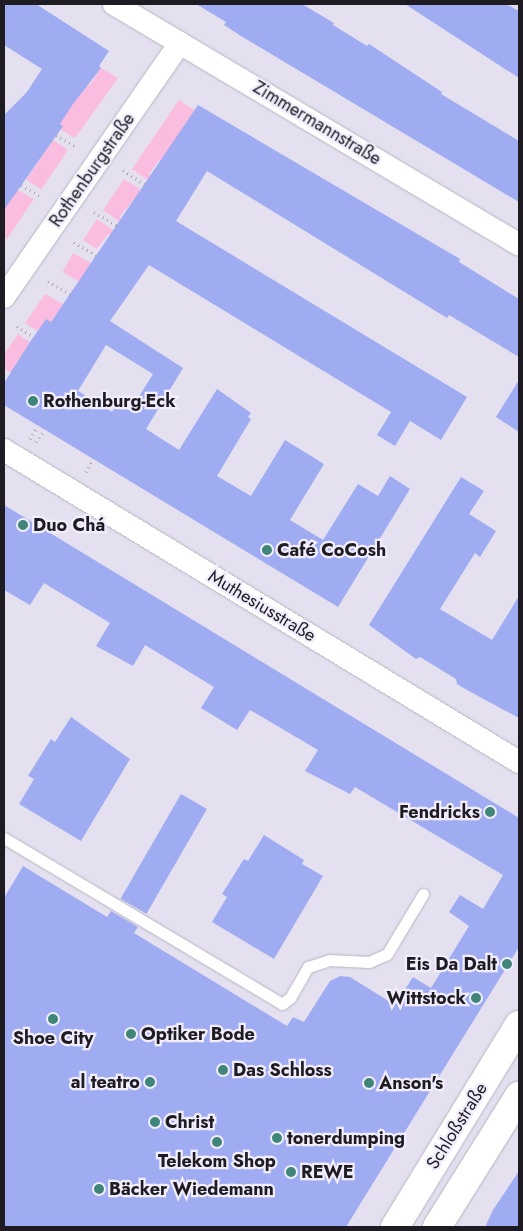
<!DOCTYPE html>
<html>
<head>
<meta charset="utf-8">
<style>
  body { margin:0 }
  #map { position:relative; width:523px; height:1231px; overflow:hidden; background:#e4e0ef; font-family:Jost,sans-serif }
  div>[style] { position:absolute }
  .green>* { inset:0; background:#fbbddf; transform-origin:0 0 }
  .building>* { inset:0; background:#9facf1; transform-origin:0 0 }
  .path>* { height:3px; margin-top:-1.5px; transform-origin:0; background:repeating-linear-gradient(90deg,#a8a4b1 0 1px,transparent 0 5px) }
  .roads { filter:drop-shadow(0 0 1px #b9b5c3) drop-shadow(0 0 1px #b9b5c3) }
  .lane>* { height:11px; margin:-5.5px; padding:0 5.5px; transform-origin:5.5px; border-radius:5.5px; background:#fff }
  .street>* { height:22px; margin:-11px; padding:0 11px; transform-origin:11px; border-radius:11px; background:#fff }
  .secondary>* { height:28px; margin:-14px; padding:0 14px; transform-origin:14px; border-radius:14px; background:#fff }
  .dots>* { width:14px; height:14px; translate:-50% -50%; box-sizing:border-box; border:2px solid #f1edfc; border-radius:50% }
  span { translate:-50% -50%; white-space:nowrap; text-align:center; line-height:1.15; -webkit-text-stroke:4.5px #f1edfc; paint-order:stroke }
  .street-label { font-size:18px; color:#1e1c22 }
  .poi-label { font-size:18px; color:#1e1c22; font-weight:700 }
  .left { translate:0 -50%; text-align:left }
  .right { translate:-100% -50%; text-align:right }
  .frame { position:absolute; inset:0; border:5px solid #1e1c22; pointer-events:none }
</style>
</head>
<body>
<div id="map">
  <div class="green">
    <div style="clip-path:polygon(101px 68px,118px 78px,75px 138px,60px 129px,63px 126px,60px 123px,87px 83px,90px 85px)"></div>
    <div style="clip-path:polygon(179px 100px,197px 112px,186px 122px,162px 162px,159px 160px,149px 174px,152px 177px,149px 181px,132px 169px)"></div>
    <div style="left:53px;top:140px;width:18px;height:48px;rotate:34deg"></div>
    <div style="clip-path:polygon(124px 179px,142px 190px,120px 216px,120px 222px,103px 210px)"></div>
    <div style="clip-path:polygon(18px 190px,34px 199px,7px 239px,4px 237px,4px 206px)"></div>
    <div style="clip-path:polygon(97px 219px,114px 231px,110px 235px,108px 234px,97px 249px,83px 240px)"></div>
    <div style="left:73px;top:253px;width:21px;height:22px;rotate:29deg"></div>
    <div style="clip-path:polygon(45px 294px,63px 304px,51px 322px,46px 320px,37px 331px,25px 323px)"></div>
    <div style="clip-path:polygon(18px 334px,30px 342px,11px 373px,4px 368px,4px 354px)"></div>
  </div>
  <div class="building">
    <div style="clip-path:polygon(4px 4px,36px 4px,109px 51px,99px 66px,101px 68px,73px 104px,60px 124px,63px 126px,4px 210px,4px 115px,27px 92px,42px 69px,4px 45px)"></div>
    <div style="clip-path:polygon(196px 4px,302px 4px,334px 23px,333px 25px,367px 46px,369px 44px,442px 92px,441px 94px,519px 141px,519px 202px,241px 36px,224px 25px,226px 22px)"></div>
    <div style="clip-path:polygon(405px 4px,506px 4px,519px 11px,519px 78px)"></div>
    <div style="clip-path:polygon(evenodd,198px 105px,460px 259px,459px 262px,519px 299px,519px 357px,449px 315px,447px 318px,207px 171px,176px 221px,467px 397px,441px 440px,410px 421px,395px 446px,377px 435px,391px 412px,149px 265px,110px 321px,183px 368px,146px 429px,179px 450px,217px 389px,251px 413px,248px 417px,251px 419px,217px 476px,251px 496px,285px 440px,324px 464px,290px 520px,323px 540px,358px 484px,378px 496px,390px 476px,410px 489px,338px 607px,4px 405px,4px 383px,30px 342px,46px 319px,51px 322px,198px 105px,106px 345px,153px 374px,130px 411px,118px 404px,112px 412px,78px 391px,106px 345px)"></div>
    <div style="clip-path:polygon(519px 380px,519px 432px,496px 417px)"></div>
    <div style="clip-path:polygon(461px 477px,484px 491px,469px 514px,496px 531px,480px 557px,475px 553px,440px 609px,492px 640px,519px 596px,519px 718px,467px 690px,457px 684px,456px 679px,420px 657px,416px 659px,369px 625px)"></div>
    <div style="clip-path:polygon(4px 505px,519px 818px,519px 947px,346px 1227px,4px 1227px,4px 898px,23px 866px,107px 917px,111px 911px,138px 927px,134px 933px,287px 1026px,293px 1017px,304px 1022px,330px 981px,340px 976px,350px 977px,395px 1005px,413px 977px,431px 988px,469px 926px,449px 912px,460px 895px,483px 909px,503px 875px,355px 787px,350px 794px,305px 771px,318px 750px,250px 710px,237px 730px,201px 708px,214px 687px,145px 645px,133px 666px,96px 646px,110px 623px,44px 583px,30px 605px,4px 590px)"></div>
    <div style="clip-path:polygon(71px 717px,130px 759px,81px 841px,19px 804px,34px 779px,28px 776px,51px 739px,55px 742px)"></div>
    <div style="left:181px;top:794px;width:30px;height:121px;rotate:30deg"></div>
    <div style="clip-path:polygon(264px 835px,304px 860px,302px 864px,323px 876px,274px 959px,212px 922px,227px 897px,222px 894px,244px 859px,248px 861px)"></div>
    <div style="clip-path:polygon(519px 1171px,519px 1227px,485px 1227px,493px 1210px)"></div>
  </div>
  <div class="path">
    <div style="left:56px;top:135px;width:24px;rotate:30deg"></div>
    <div style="left:123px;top:170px;width:27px;rotate:34deg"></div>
    <div style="left:21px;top:185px;width:24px;rotate:30deg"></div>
    <div style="left:94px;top:212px;width:27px;rotate:31deg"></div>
    <div style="left:74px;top:242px;width:26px;rotate:32deg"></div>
    <div style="left:48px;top:281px;width:26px;rotate:31deg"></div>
    <div style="left:17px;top:326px;width:20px;rotate:33deg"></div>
    <div style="left:30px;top:439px;width:15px;rotate:-58deg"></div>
    <div style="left:36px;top:442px;width:14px;rotate:-56deg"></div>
    <div style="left:86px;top:472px;width:14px;rotate:-60deg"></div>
  </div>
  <div class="roads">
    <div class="lane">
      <div style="left:4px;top:838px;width:324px;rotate:30.8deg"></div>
      <div style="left:282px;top:1004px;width:10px;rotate:-37deg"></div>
      <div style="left:290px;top:998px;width:36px;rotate:-60deg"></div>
      <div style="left:308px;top:967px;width:22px;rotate:-18deg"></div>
      <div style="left:329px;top:960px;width:40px;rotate:2.9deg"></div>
      <div style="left:369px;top:962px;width:20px;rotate:-24deg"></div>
      <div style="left:387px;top:954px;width:70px;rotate:-59deg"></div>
    </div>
    <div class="street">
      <div style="left:114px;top:4px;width:471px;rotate:30.7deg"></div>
      <div style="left:4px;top:297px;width:309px;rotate:-55.3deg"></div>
      <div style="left:4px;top:450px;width:602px;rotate:31.21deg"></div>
    </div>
    <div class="secondary">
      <div style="left:395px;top:1227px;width:237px;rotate:-58.5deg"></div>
      <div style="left:437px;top:1227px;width:155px;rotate:-58deg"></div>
    </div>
  </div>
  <div class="dots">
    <div style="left:33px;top:401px;background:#40857a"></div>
    <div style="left:23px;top:525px;background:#40857a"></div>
    <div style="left:267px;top:550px;background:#40857a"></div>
    <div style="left:490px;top:812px;background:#40857a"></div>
    <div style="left:507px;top:964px;background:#40857a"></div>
    <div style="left:476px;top:998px;background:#40857a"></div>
    <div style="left:53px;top:1019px;background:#40857a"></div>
    <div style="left:131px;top:1034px;background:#40857a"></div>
    <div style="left:223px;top:1070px;background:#40857a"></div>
    <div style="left:150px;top:1082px;background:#40857a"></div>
    <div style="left:369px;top:1083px;background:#40857a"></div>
    <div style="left:155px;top:1122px;background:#40857a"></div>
    <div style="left:277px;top:1138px;background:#40857a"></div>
    <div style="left:217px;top:1142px;background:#40857a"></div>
    <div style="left:291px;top:1172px;background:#40857a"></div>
    <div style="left:99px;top:1189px;background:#40857a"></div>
  </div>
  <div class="street-label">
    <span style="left:317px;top:123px;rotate:31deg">Zimmermannstraße</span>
    <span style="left:92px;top:170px;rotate:-55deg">Rothenburgstraße</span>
    <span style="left:262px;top:606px;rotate:31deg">Muthesiusstraße</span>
    <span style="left:457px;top:1126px;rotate:-58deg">Schloßstraße</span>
  </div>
  <div class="poi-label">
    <span class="left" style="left:43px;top:401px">Rothenburg-Eck</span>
    <span class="left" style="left:33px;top:525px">Duo Chá</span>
    <span class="left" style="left:277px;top:550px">Café CoCosh</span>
    <span class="right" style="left:480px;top:812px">Fendricks</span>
    <span class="right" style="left:497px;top:964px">Eis Da Dalt</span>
    <span class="right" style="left:466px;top:998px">Wittstock</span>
    <span class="left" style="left:141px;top:1034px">Optiker Bode</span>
    <span style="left:53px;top:1038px">Shoe City</span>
    <span class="left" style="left:233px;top:1070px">Das Schloss</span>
    <span class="right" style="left:140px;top:1082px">al teatro</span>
    <span class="left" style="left:379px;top:1083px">Anson's</span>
    <span class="left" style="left:165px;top:1122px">Christ</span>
    <span class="left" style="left:287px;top:1138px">tonerdumping</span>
    <span style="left:217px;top:1161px">Telekom Shop</span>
    <span class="left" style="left:301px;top:1172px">REWE</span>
    <span class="left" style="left:109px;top:1189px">Bäcker Wiedemann</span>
  </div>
  <div class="frame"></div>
</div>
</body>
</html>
